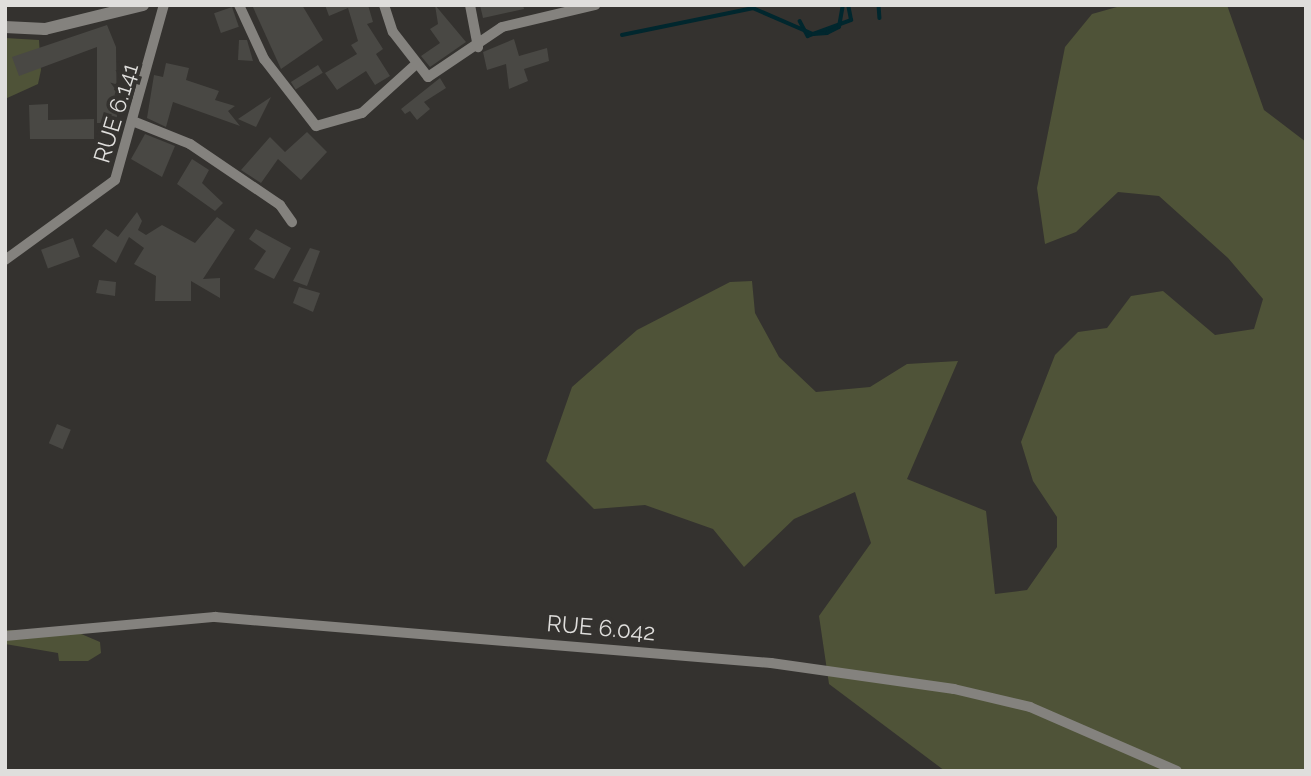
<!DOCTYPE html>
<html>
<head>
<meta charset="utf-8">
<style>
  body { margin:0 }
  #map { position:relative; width:1311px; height:776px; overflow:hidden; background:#34322f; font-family:Raleway,sans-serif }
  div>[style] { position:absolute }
  .green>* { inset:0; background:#4f5338 }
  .stream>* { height:3.5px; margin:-1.75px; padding:0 1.75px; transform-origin:1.75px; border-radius:1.75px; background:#01272e }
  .building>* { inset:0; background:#494844; transform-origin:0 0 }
  .minor>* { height:10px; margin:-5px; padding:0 5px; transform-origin:5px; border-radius:5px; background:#84827e }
  .tertiary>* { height:12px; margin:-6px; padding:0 6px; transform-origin:6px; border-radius:6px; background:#84827e }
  span { translate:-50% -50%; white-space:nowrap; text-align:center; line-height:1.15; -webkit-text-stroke:7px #34322f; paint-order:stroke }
  .street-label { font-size:23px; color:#dfdedc }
  .frame { position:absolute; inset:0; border:7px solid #dfdedc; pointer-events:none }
</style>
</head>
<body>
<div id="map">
  <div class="green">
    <div style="clip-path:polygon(1124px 5px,1227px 5px,1264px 110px,1306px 142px,1306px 771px,945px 771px,829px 684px,819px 616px,871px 543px,855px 492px,794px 519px,744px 567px,713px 529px,645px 505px,594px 509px,546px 461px,572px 387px,637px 330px,730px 282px,752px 281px,755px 313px,779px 357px,816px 392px,870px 387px,907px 364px,958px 361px,907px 479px,986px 511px,995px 594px,1027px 590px,1057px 547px,1057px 517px,1033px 481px,1021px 442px,1055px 355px,1078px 332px,1107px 328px,1131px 296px,1163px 291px,1215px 335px,1254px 329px,1263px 299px,1228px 258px,1159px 196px,1118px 192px,1076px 232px,1045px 244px,1037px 188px,1065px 47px,1092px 14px)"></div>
    <div style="clip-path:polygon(5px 38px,39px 40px,41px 70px,38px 84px,5px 99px)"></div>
    <div style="clip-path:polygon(5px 630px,72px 630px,100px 642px,101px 653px,88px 661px,59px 661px,58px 653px,5px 644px)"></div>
  </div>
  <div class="stream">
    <div style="left:879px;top:5px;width:13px;rotate:86deg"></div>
    <div style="left:800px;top:21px;width:17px;rotate:62deg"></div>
    <div style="left:808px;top:36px;width:46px;rotate:-20.4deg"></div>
    <div style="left:851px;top:20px;width:15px;rotate:-101deg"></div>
    <div style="left:622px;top:35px;width:134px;rotate:-11.6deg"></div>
    <div style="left:753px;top:8px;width:65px;rotate:23.4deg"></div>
    <div style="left:813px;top:34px;width:14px;rotate:-4deg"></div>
    <div style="left:827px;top:33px;width:13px;rotate:-27deg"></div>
    <div style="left:839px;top:27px;width:22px;rotate:-80deg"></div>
  </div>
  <div class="building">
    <div style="clip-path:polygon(252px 5px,302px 5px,323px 40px,281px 69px)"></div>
    <div style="clip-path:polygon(325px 5px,368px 5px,373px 22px,367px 24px,383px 49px,376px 54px,390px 76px,375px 85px,366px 71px,337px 90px,325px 73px,357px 54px,351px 45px,358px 41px,348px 8px,329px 16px)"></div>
    <div style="clip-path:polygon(435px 5px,466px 42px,430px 67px,421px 56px,440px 43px,430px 29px,438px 24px)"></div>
    <div style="clip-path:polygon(480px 5px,523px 5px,524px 9px,483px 18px)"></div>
    <div style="left:232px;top:7px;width:21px;height:19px;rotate:71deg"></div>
    <div style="clip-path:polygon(107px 25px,116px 47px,117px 123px,97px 123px,97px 47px,19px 76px,12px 57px)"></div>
    <div style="clip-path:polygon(514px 39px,519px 56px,547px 48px,549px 61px,524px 69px,528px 81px,509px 89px,506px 64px,487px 70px,483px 52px)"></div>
    <div style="clip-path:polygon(239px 40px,247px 40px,253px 61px,238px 60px)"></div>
    <div style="clip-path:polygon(166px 63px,189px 68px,186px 80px,219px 91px,215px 100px,235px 106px,228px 111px,240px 126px,173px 102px,166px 127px,147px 118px,154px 75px,163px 77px)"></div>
    <div style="left:318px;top:65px;width:9px;height:32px;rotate:58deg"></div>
    <div style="clip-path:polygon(440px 78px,446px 88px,424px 102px,430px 109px,417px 120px,410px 111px,405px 114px,401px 109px)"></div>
    <div style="clip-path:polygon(271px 97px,256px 127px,238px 119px)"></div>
    <div style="clip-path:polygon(48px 104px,48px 120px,94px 119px,94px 139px,30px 139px,29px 105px)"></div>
    <div style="clip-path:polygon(307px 132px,327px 152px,301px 180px,278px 159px,261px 183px,241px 170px,270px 137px,285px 152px)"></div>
    <div style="clip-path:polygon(145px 134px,175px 146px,162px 177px,131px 159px)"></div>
    <div style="clip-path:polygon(192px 159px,209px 170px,202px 183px,223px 203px,215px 211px,177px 184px)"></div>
    <div style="clip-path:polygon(137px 212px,142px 221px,138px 230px,146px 235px,162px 225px,195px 243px,217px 217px,235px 230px,203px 279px,220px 278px,220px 298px,191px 281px,191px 301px,155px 301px,156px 276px,134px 264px,144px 248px,129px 237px,116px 263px,92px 246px,106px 229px,118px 237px)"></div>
    <div style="clip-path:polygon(256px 229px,291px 248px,274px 279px,254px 269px,266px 251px,249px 239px)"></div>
    <div style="left:73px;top:238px;width:20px;height:34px;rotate:70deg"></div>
    <div style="clip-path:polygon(310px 248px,320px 251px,307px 286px,293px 281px)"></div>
    <div style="clip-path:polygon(99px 280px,116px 282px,115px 296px,96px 293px)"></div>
    <div style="clip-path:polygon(299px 287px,320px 293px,313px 312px,293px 303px)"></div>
    <div style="left:57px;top:424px;width:15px;height:21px;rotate:23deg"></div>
  </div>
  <div class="minor">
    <div style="left:239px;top:5px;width:60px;rotate:65.2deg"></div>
    <div style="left:264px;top:59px;width:85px;rotate:52.2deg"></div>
    <div style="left:316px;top:126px;width:48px;rotate:-15.8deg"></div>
    <div style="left:362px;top:113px;width:70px;rotate:-42.1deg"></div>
    <div style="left:384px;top:5px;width:28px;rotate:72deg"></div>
    <div style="left:393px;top:32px;width:57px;rotate:52.1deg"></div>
    <div style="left:428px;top:77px;width:89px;rotate:-34deg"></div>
    <div style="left:502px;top:27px;width:96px;rotate:-13.3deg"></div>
    <div style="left:470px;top:5px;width:43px;rotate:79.2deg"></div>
    <div style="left:135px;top:122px;width:59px;rotate:21.8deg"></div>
    <div style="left:190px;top:144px;width:109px;rotate:34.1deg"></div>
    <div style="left:280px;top:205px;width:21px;rotate:55deg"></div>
    <div style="left:5px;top:260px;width:136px;rotate:-36deg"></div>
    <div style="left:115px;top:180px;width:182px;rotate:-74.4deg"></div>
    <div style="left:5px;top:636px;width:211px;rotate:-5.2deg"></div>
    <div style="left:215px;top:617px;width:558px;rotate:4.73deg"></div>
    <div style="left:771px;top:663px;width:185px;rotate:8.1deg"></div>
    <div style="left:954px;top:689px;width:78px;rotate:13.3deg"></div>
    <div style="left:1030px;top:707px;width:160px;rotate:23.5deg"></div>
  </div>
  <div class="tertiary">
    <div style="left:5px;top:27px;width:40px;rotate:2.9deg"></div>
    <div style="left:45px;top:29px;width:101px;rotate:-13.8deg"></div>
  </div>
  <div class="street-label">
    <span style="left:116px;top:113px;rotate:-73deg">RUE 6.141</span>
    <span style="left:601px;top:628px;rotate:5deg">RUE 6.042</span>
  </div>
  <div class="frame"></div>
</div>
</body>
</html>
